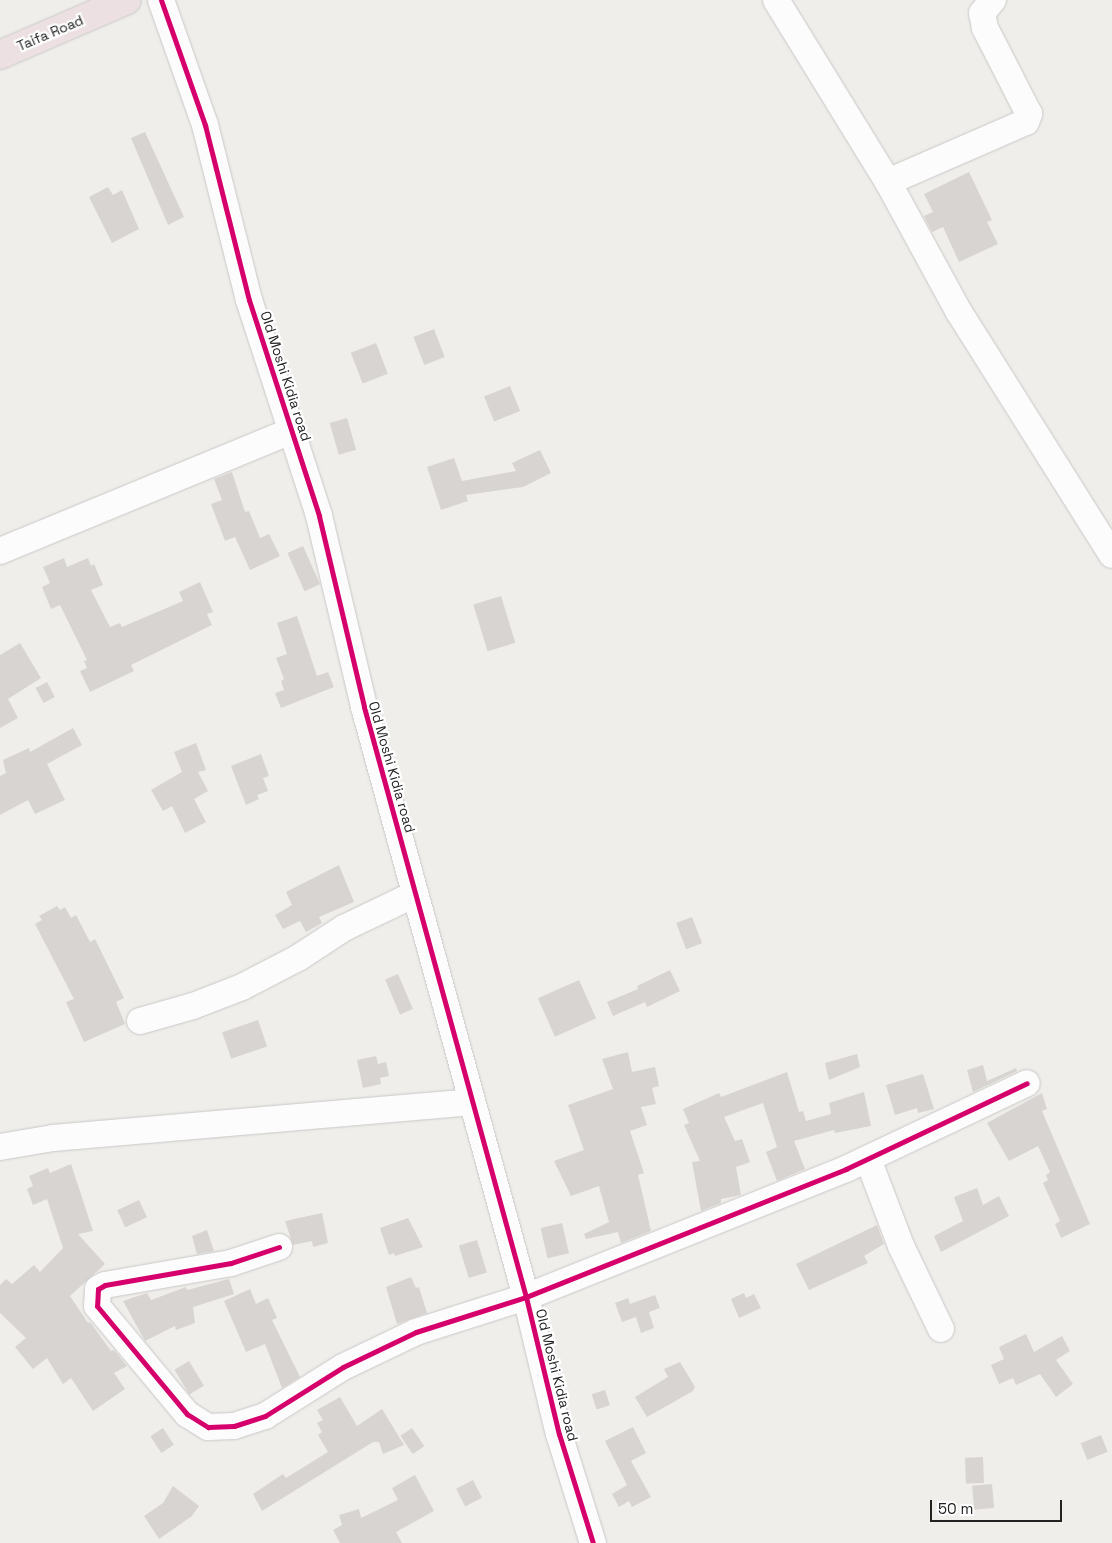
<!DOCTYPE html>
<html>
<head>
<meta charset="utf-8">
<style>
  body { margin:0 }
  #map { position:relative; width:1112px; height:1543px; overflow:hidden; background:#f0eeeb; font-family:"Space Grotesk",sans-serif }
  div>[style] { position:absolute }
  .building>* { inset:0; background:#d7d4d2; transform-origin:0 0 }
  .roads { filter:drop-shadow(0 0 1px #c9c8c7) drop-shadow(0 0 1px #c9c8c7) }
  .minor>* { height:26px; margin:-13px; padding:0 13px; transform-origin:13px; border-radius:13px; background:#fdfcfc }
  .highway>* { height:28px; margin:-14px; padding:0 14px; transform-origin:14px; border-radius:14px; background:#ece0e2 }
  .cycleway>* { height:5px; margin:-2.5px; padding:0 2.5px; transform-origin:2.5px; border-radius:2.5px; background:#d6006c }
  span { translate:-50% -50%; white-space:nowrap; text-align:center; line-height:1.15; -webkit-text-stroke:4.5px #fff; paint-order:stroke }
  .street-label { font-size:14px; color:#222 }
  .scale { position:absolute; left:930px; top:1500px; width:132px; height:22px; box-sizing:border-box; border:2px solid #222; border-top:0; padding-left:6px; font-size:15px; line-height:18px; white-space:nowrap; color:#222; -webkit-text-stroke:4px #fff; paint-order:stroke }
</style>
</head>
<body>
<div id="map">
  <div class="building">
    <div style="clip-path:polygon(145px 132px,184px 217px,168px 225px,131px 138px)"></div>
    <div style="clip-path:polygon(969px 172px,992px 220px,987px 222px,998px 244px,959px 262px,943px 227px,932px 232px,924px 216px,933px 212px,924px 194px)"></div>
    <div style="clip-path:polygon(108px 187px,113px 195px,122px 190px,139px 229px,112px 243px,89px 197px)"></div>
    <div style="left:434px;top:329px;width:30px;height:22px;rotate:69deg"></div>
    <div style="left:376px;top:343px;width:33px;height:27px;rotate:69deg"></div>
    <div style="left:510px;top:386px;width:27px;height:28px;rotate:68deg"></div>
    <div style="left:347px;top:418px;width:33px;height:18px;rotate:74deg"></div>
    <div style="clip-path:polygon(540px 450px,551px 473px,523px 487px,466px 495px,468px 501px,441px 510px,427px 467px,454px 458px,462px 481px,516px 471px,512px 463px)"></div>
    <div style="clip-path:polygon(232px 472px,245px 512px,249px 511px,260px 538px,269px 534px,280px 556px,250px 570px,235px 537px,225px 541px,211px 504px,222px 500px,214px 479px)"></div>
    <div style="left:303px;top:546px;width:42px;height:17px;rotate:66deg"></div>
    <div style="clip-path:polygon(64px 558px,67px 567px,88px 558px,91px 566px,94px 564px,103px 585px,91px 590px,110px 627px,120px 623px,122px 627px,183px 601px,179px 592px,200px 582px,213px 612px,207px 614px,212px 625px,131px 665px,134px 671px,90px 692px,80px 671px,87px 668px,84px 661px,87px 660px,60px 605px,51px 609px,42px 587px,50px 583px,43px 567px)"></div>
    <div style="left:501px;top:596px;width:49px;height:29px;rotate:73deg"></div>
    <div style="clip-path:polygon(297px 616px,317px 676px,328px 672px,334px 687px,281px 708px,275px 693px,284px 690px,281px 681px,284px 679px,276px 658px,287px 654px,277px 623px)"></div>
    <div style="clip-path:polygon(20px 643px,41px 678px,8px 699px,18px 718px,0 728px,0 655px)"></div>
    <div style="left:47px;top:682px;width:17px;height:13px;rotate:62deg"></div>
    <div style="clip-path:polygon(73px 728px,82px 745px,47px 764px,65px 800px,35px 814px,28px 800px,0 815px,0 776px,6px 773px,3px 760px,29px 748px,30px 752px)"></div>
    <div style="clip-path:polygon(196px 743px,206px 770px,198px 772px,208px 791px,194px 799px,206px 822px,185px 833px,172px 806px,163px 811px,151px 790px,182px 772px,174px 752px)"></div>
    <div style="clip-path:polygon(261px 754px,269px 776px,263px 778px,268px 791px,257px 795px,259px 799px,246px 805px,231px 766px)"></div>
    <div style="clip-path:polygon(339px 865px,354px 902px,319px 917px,322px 923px,306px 932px,300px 921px,283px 929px,275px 915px,292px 905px,286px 892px)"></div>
    <div style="clip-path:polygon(57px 906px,60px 910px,65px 907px,71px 918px,76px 915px,90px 942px,95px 939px,124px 998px,116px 1002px,125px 1024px,84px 1042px,66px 1002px,74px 999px,35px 924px,42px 920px,39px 916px)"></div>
    <div style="left:692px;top:917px;width:28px;height:17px;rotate:69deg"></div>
    <div style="clip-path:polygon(670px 970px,680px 991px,647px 1007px,645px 1002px,613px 1016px,607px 1002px,638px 989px,637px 986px)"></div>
    <div style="left:398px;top:974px;width:38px;height:14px;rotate:67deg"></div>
    <div style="left:579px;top:980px;width:42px;height:45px;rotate:66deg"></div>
    <div style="left:258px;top:1020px;width:28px;height:38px;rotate:71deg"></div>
    <div style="clip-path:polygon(628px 1052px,632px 1072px,655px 1067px,659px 1086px,652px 1088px,656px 1104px,641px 1107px,647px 1125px,630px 1131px,644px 1173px,638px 1175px,651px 1231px,621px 1243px,618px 1232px,586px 1239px,584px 1234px,609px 1222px,600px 1190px,599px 1186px,571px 1196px,554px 1161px,584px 1150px,568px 1105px,613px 1089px,602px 1059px)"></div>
    <div style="clip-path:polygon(857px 1054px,860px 1067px,829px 1080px,825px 1063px)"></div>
    <div style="clip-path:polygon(376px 1056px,378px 1064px,386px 1062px,389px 1076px,380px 1078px,381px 1084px,363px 1088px,357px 1060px)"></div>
    <div style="clip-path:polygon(983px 1065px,987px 1081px,1016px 1068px,1017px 1071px,973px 1092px,967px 1070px)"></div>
    <div style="clip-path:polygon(787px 1072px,799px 1112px,803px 1111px,806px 1121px,831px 1114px,829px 1103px,864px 1092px,871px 1126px,835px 1133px,834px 1130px,794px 1141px,805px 1169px,777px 1181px,766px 1152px,777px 1147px,763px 1103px,724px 1117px,735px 1141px,742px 1139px,750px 1162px,736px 1167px,741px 1195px,721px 1199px,721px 1203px,701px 1211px,692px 1162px,700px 1161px,684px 1125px,689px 1123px,683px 1109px,719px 1093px,721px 1097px)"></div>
    <div style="clip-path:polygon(923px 1074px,934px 1109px,918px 1113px,917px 1108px,895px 1115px,886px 1085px)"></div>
    <div style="clip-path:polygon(1042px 1093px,1047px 1109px,1042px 1111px,1090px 1224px,1061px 1238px,1055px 1224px,1060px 1221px,1043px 1183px,1048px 1180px,1046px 1175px,1050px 1172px,1038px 1146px,1009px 1161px,987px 1123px)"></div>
    <div style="clip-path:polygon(71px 1164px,93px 1231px,78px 1234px,105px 1264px,70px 1296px,88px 1323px,90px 1322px,111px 1351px,114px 1350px,127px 1366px,114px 1373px,125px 1389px,93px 1411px,71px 1378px,63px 1384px,47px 1358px,33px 1369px,15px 1347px,26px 1338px,0 1313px,0 1285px,6px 1279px,12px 1284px,34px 1265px,40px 1272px,63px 1248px,47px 1199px,33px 1205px,27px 1189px,33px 1186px,29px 1176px,48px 1168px,50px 1173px)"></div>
    <div style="clip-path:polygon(977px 1188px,983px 1205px,999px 1196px,1009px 1216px,941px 1252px,934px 1236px,963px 1221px,954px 1197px)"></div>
    <div style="left:139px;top:1200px;width:19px;height:24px;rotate:65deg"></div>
    <div style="clip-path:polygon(322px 1213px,328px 1243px,313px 1247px,312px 1241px,293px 1245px,285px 1221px)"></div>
    <div style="clip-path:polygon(408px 1218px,423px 1247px,395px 1256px,394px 1253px,389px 1255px,380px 1228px)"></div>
    <div style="left:562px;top:1223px;width:31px;height:22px;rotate:77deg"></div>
    <div style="clip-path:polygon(877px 1225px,884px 1244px,864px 1256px,868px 1263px,809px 1290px,796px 1264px)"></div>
    <div style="clip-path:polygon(207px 1230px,214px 1251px,197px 1254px,192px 1236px)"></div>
    <div style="left:477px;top:1240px;width:34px;height:19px;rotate:73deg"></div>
    <div style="clip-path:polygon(411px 1277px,416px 1288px,419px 1287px,427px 1313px,397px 1324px,386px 1287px)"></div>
    <div style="clip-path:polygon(229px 1279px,234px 1294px,193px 1307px,195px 1323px,176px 1330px,175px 1326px,145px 1341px,123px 1301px,147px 1293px,151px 1300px,186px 1287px,187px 1290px)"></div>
    <div style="clip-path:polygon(250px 1289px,256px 1304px,268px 1298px,277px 1318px,272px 1320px,300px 1377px,282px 1388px,265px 1344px,246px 1352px,224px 1301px)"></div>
    <div style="clip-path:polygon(744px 1293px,746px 1298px,754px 1294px,761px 1308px,739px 1318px,731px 1299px)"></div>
    <div style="clip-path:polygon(655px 1295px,660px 1308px,649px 1312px,654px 1328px,641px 1333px,636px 1317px,622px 1322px,615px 1303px,628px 1298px,630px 1304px)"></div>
    <div style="clip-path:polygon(1026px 1334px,1034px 1352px,1062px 1336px,1070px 1351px,1056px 1360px,1073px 1384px,1056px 1397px,1040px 1374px,1016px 1385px,1013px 1378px,999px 1384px,991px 1365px,1004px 1359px,999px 1347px)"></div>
    <div style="left:189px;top:1361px;width:29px;height:17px;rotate:59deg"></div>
    <div style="clip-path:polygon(680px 1362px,695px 1387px,693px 1391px,647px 1417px,635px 1397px,668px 1377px,664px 1369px)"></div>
    <div style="left:605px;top:1390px;width:16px;height:14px;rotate:72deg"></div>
    <div style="clip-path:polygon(340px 1397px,357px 1426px,382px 1409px,404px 1445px,383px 1454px,379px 1442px,373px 1442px,262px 1511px,253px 1494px,283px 1474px,286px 1478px,328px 1452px,318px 1435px,322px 1432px,317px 1423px,323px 1420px,317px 1410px)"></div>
    <div style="clip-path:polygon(633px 1427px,646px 1453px,631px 1461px,651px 1497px,632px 1507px,629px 1501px,619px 1507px,612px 1494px,627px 1485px,605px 1441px)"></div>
    <div style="left:163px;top:1428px;width:20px;height:15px;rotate:57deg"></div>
    <div style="left:412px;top:1428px;width:22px;height:14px;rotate:56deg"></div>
    <div style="left:1101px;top:1435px;width:18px;height:22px;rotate:68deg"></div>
    <div style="left:983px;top:1457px;width:26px;height:18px;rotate:88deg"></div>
    <div style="clip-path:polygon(415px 1475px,434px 1511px,396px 1532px,402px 1543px,340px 1543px,333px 1530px,342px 1525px,339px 1515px,359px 1509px,361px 1518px,398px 1500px,392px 1488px)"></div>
    <div style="left:473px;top:1480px;width:20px;height:19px;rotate:63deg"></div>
    <div style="left:992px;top:1484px;width:24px;height:20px;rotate:85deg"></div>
    <div style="clip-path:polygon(173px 1486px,199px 1506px,192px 1516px,159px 1539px,144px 1516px,163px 1503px)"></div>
  </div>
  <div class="roads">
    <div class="minor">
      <div style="left:161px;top:0;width:133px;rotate:70.6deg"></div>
      <div style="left:205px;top:125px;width:180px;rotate:75.9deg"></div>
      <div style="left:249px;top:300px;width:227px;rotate:72deg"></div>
      <div style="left:319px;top:516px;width:196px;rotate:76.7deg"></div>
      <div style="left:364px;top:707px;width:612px;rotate:74.65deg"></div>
      <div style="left:526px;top:1297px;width:141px;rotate:76.5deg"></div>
      <div style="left:559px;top:1434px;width:114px;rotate:72.7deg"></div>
      <div style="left:776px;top:0;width:214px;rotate:58.4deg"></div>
      <div style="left:888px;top:182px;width:148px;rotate:61.4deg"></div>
      <div style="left:959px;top:312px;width:287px;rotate:57.8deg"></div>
      <div style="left:888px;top:182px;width:150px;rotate:-23.5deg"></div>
      <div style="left:1026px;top:122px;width:9px;rotate:-69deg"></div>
      <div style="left:1029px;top:114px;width:97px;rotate:-117.1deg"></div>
      <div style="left:985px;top:28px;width:15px;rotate:-101deg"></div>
      <div style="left:982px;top:13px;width:17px;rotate:-50deg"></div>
      <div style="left:0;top:551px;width:315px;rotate:-22.4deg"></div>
      <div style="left:140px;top:1021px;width:55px;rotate:-15.8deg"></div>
      <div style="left:193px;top:1006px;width:53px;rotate:-21.2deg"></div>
      <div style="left:242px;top:987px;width:63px;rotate:-27.4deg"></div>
      <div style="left:298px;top:958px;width:55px;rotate:-33.1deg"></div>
      <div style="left:344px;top:928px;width:79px;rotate:-25.6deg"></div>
      <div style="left:0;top:1147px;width:54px;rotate:-9.6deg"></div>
      <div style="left:53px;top:1138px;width:419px;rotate:-4.9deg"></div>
      <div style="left:868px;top:1159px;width:93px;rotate:69.2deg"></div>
      <div style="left:901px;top:1246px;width:92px;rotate:64.3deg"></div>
      <div style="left:279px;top:1247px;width:51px;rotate:161.6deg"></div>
      <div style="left:231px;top:1263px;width:128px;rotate:170.1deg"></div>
      <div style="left:105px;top:1285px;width:8px;rotate:150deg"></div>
      <div style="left:98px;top:1289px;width:17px;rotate:93deg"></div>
      <div style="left:97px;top:1306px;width:141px;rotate:50.2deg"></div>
      <div style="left:187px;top:1414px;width:25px;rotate:32deg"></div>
      <div style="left:208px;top:1427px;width:26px;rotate:-2deg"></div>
      <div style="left:234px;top:1426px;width:33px;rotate:-18deg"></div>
      <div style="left:265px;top:1416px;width:92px;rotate:-32.1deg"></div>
      <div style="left:343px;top:1367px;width:81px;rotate:-25.6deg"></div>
      <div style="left:416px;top:1332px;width:115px;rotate:-17.7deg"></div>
      <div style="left:526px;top:1297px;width:345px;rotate:-21.8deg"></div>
      <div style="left:846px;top:1169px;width:200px;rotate:-25.4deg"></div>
    </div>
    <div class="highway">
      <div style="left:0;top:55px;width:138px;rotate:-23.4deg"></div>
    </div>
  </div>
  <div class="cycleway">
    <div style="left:161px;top:0;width:133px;rotate:70.6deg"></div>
    <div style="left:205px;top:125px;width:180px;rotate:75.9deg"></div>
    <div style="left:249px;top:300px;width:227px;rotate:72deg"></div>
    <div style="left:319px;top:516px;width:196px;rotate:76.7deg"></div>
    <div style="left:364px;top:707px;width:612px;rotate:74.65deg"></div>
    <div style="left:526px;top:1297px;width:141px;rotate:76.5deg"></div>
    <div style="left:559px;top:1434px;width:114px;rotate:72.7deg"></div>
    <div style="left:279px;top:1247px;width:51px;rotate:161.6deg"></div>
    <div style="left:231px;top:1263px;width:128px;rotate:170.1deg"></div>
    <div style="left:105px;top:1285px;width:8px;rotate:150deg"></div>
    <div style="left:98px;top:1289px;width:17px;rotate:93deg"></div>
    <div style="left:97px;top:1306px;width:141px;rotate:50.2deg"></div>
    <div style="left:187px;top:1414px;width:25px;rotate:32deg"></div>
    <div style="left:208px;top:1427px;width:26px;rotate:-2deg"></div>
    <div style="left:234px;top:1426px;width:33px;rotate:-18deg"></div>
    <div style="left:265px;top:1416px;width:92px;rotate:-32.1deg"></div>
    <div style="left:343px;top:1367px;width:81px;rotate:-25.6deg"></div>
    <div style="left:416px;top:1332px;width:115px;rotate:-17.7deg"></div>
    <div style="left:526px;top:1297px;width:345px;rotate:-21.8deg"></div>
    <div style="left:846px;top:1169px;width:200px;rotate:-25.4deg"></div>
  </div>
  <div class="street-label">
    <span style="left:50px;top:33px;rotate:-23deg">Taifa Road</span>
    <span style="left:286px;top:376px;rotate:72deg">Old Moshi Kidia road</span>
    <span style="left:392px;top:767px;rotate:74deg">Old Moshi Kidia road</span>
    <span style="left:557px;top:1375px;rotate:76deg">Old Moshi Kidia road</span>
  </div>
  <div class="scale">50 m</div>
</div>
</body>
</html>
